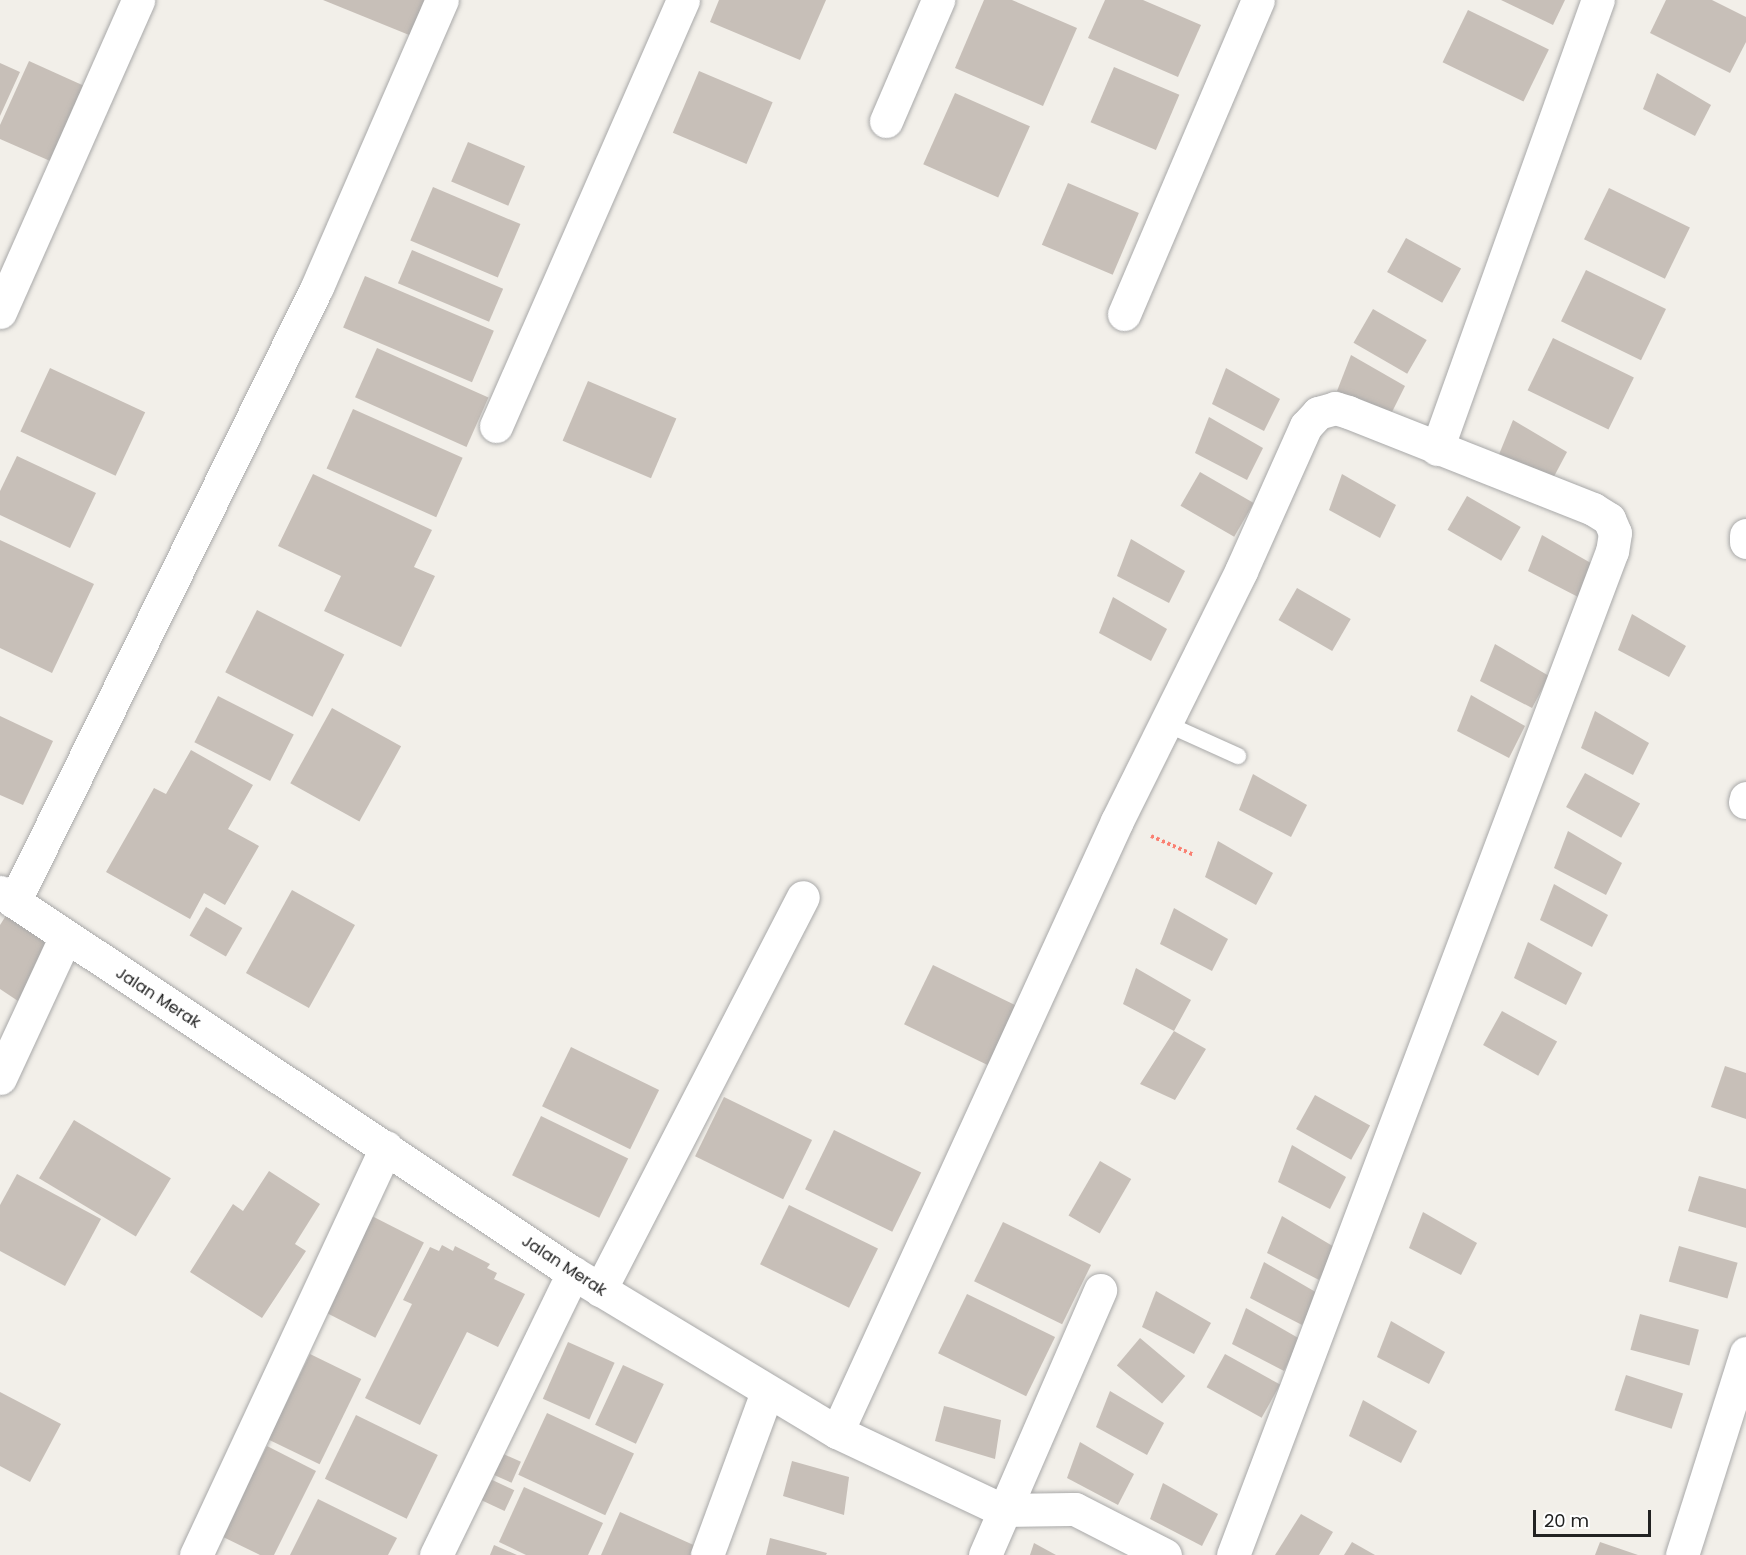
<!DOCTYPE html>
<html>
<head>
<meta charset="utf-8">
<style>
  body { margin:0 }
  #map { position:relative; width:1746px; height:1555px; overflow:hidden; background:#f2efe9; font-family:Poppins,sans-serif }
  div>[style] { position:absolute }
  .building>* { inset:0; background:#c7bfb8; transform-origin:0 0 }
  .path>* { height:4px; margin-top:-2px; transform-origin:0; background:repeating-linear-gradient(90deg,#fa8072 0 3px,transparent 0 6px) }
  .roads { filter:drop-shadow(0 0 2px #a9a9a9) drop-shadow(0 0 2px #a9a9a9) }
  .lane>* { height:16px; margin:-8px; padding:0 8px; transform-origin:8px; border-radius:8px; background:#fff }
  .street>* { height:33px; margin:-16.5px; padding:0 16.5px; transform-origin:16.5px; border-radius:16.5px; background:#fff }
  span { translate:-50% -50%; white-space:nowrap; text-align:center; line-height:1.15; -webkit-text-stroke:5px #fff; paint-order:stroke }
  .street-label { font-size:16px; color:#222 }
  .scale { position:absolute; left:1533px; top:1510px; width:118px; height:27px; box-sizing:border-box; border:3px solid #222; border-top:0; padding-left:8px; font-size:18px; line-height:21px; white-space:nowrap; color:#222; -webkit-text-stroke:4px #fff; paint-order:stroke }
</style>
</head>
<body>
<div id="map">
  <div class="building">
    <div style="clip-path:polygon(323px 0,431px 0,419px 39px)"></div>
    <div style="clip-path:polygon(719px 0,826px 0,800px 60px,710px 22px)"></div>
    <div style="clip-path:polygon(984px 0,1012px 0,1077px 28px,1043px 106px,955px 68px)"></div>
    <div style="clip-path:polygon(1105px 0,1143px 0,1201px 25px,1178px 77px,1088px 38px)"></div>
    <div style="clip-path:polygon(1501px 0,1565px 0,1553px 25px)"></div>
    <div style="clip-path:polygon(1666px 0,1712px 0,1746px 17px,1746px 42px,1730px 73px,1650px 33px)"></div>
    <div style="left:1468px;top:10px;width:90px;height:58px;rotate:26deg"></div>
    <div style="clip-path:polygon(29px 61px,91px 89px,57px 164px,0 139px,0 125px)"></div>
    <div style="clip-path:polygon(0 63px,20px 72px,0 116px)"></div>
    <div style="left:1114px;top:67px;width:71px;height:60px;rotate:23deg"></div>
    <div style="left:699px;top:71px;width:80px;height:67px;rotate:23deg"></div>
    <div style="clip-path:polygon(1657px 73px,1711px 105px,1695px 136px,1643px 109px)"></div>
    <div style="left:955px;top:93px;width:82px;height:78px;rotate:24deg"></div>
    <div style="left:468px;top:142px;width:62px;height:43px;rotate:23deg"></div>
    <div style="left:1068px;top:183px;width:77px;height:67px;rotate:23deg"></div>
    <div style="left:433px;top:187px;width:95px;height:58px;rotate:23deg"></div>
    <div style="left:1609px;top:188px;width:90px;height:57px;rotate:26deg"></div>
    <div style="left:1406px;top:238px;width:63px;height:39px;rotate:29deg"></div>
    <div style="left:412px;top:250px;width:99px;height:36px;rotate:23deg"></div>
    <div style="left:1586px;top:270px;width:89px;height:57px;rotate:26deg"></div>
    <div style="left:365px;top:276px;width:140px;height:56px;rotate:23deg"></div>
    <div style="left:1373px;top:309px;width:62px;height:39px;rotate:30deg"></div>
    <div style="left:1553px;top:338px;width:90px;height:58px;rotate:26deg"></div>
    <div style="left:377px;top:348px;width:122px;height:54px;rotate:24deg"></div>
    <div style="clip-path:polygon(1351px 355px,1405px 386px,1389px 418px,1337px 391px)"></div>
    <div style="left:50px;top:368px;width:105px;height:70px;rotate:25deg"></div>
    <div style="clip-path:polygon(1226px 368px,1280px 399px,1264px 431px,1212px 404px)"></div>
    <div style="left:588px;top:381px;width:96px;height:65px;rotate:23deg"></div>
    <div style="left:353px;top:409px;width:120px;height:65px;rotate:24deg"></div>
    <div style="clip-path:polygon(1209px 417px,1263px 448px,1247px 480px,1195px 453px)"></div>
    <div style="clip-path:polygon(1513px 420px,1567px 452px,1550px 484px,1498px 457px)"></div>
    <div style="clip-path:polygon(17px 456px,96px 493px,70px 548px,0 515px,0 491px)"></div>
    <div style="left:1200px;top:472px;width:62px;height:39px;rotate:30deg"></div>
    <div style="clip-path:polygon(313px 474px,432px 530px,414px 567px,435px 576px,401px 647px,324px 611px,341px 576px,278px 546px)"></div>
    <div style="clip-path:polygon(1342px 474px,1396px 505px,1380px 538px,1329px 510px)"></div>
    <div style="left:1467px;top:496px;width:62px;height:39px;rotate:30deg"></div>
    <div style="clip-path:polygon(1542px 535px,1596px 566px,1580px 598px,1528px 571px)"></div>
    <div style="clip-path:polygon(1131px 539px,1185px 571px,1169px 603px,1117px 576px)"></div>
    <div style="clip-path:polygon(0 540px,94px 584px,52px 673px,0 648px)"></div>
    <div style="left:1297px;top:588px;width:62px;height:37px;rotate:30deg"></div>
    <div style="clip-path:polygon(1113px 597px,1167px 629px,1151px 661px,1099px 633px)"></div>
    <div style="left:257px;top:610px;width:98px;height:70px;rotate:27deg"></div>
    <div style="clip-path:polygon(1632px 614px,1686px 646px,1669px 677px,1618px 650px)"></div>
    <div style="clip-path:polygon(1495px 644px,1549px 676px,1532px 708px,1480px 681px)"></div>
    <div style="clip-path:polygon(1471px 695px,1525px 726px,1509px 758px,1457px 731px)"></div>
    <div style="left:218px;top:696px;width:85px;height:52px;rotate:27deg"></div>
    <div style="left:332px;top:708px;width:79px;height:86px;rotate:29deg"></div>
    <div style="clip-path:polygon(1595px 711px,1649px 743px,1633px 775px,1581px 748px)"></div>
    <div style="clip-path:polygon(0 716px,53px 741px,23px 805px,0 795px)"></div>
    <div style="clip-path:polygon(191px 750px,253px 785px,228px 829px,259px 846px,225px 905px,204px 893px,190px 919px,106px 872px,154px 788px,166px 794px)"></div>
    <div style="left:1585px;top:773px;width:63px;height:39px;rotate:29deg"></div>
    <div style="clip-path:polygon(1253px 774px,1307px 805px,1291px 837px,1239px 810px)"></div>
    <div style="clip-path:polygon(1568px 831px,1622px 863px,1606px 895px,1554px 868px)"></div>
    <div style="clip-path:polygon(1218px 841px,1273px 873px,1256px 905px,1205px 877px)"></div>
    <div style="clip-path:polygon(1554px 884px,1608px 915px,1592px 947px,1540px 920px)"></div>
    <div style="left:292px;top:890px;width:72px;height:95px;rotate:29deg"></div>
    <div style="left:206px;top:907px;width:42px;height:33px;rotate:30deg"></div>
    <div style="clip-path:polygon(1174px 908px,1228px 939px,1212px 971px,1160px 944px)"></div>
    <div style="clip-path:polygon(9px 911px,57px 942px,18px 1001px,0 989px,0 925px)"></div>
    <div style="clip-path:polygon(1528px 942px,1582px 973px,1566px 1005px,1514px 978px)"></div>
    <div style="left:933px;top:965px;width:98px;height:66px;rotate:26deg"></div>
    <div style="clip-path:polygon(1136px 968px,1191px 1000px,1174px 1031px,1206px 1049px,1175px 1100px,1140px 1084px,1174px 1031px,1123px 1004px)"></div>
    <div style="left:1502px;top:1011px;width:63px;height:39px;rotate:29deg"></div>
    <div style="left:571px;top:1047px;width:98px;height:66px;rotate:26deg"></div>
    <div style="clip-path:polygon(1725px 1066px,1746px 1073px,1746px 1119px,1711px 1107px)"></div>
    <div style="left:1315px;top:1095px;width:63px;height:39px;rotate:29deg"></div>
    <div style="left:724px;top:1097px;width:98px;height:66px;rotate:26deg"></div>
    <div style="left:541px;top:1116px;width:97px;height:66px;rotate:26deg"></div>
    <div style="left:74px;top:1120px;width:113px;height:68px;rotate:31deg"></div>
    <div style="left:834px;top:1130px;width:97px;height:66px;rotate:26deg"></div>
    <div style="clip-path:polygon(1292px 1145px,1346px 1177px,1330px 1209px,1278px 1182px)"></div>
    <div style="left:1100px;top:1161px;width:36px;height:63px;rotate:30deg"></div>
    <div style="clip-path:polygon(269px 1171px,320px 1204px,295px 1244px,306px 1251px,262px 1318px,190px 1272px,233px 1204px,243px 1211px)"></div>
    <div style="clip-path:polygon(17px 1174px,101px 1219px,65px 1286px,0 1251px,0 1205px)"></div>
    <div style="clip-path:polygon(1699px 1176px,1746px 1189px,1746px 1228px,1688px 1211px)"></div>
    <div style="left:789px;top:1205px;width:99px;height:66px;rotate:26deg"></div>
    <div style="clip-path:polygon(1423px 1212px,1477px 1243px,1461px 1275px,1409px 1248px)"></div>
    <div style="left:366px;top:1213px;width:65px;height:107px;rotate:27deg"></div>
    <div style="clip-path:polygon(1282px 1216px,1336px 1248px,1319px 1280px,1267px 1253px)"></div>
    <div style="left:1003px;top:1222px;width:98px;height:66px;rotate:26deg"></div>
    <div style="clip-path:polygon(442px 1245px,453px 1251px,455px 1246px,490px 1264px,487px 1268px,497px 1273px,494px 1279px,525px 1294px,498px 1347px,467px 1332px,420px 1425px,365px 1398px,412px 1304px,403px 1300px,430px 1247px,439px 1251px)"></div>
    <div style="left:1679px;top:1246px;width:61px;height:37px;rotate:16deg"></div>
    <div style="clip-path:polygon(1264px 1262px,1319px 1294px,1302px 1325px,1250px 1298px)"></div>
    <div style="clip-path:polygon(1156px 1291px,1211px 1323px,1194px 1354px,1142px 1327px)"></div>
    <div style="left:967px;top:1294px;width:98px;height:66px;rotate:26deg"></div>
    <div style="clip-path:polygon(1246px 1308px,1300px 1339px,1284px 1371px,1232px 1344px)"></div>
    <div style="left:1640px;top:1314px;width:61px;height:37px;rotate:15deg"></div>
    <div style="clip-path:polygon(1391px 1321px,1445px 1352px,1429px 1384px,1377px 1357px)"></div>
    <div style="left:1140px;top:1338px;width:59px;height:36px;rotate:40deg"></div>
    <div style="left:568px;top:1342px;width:51px;height:62px;rotate:24deg"></div>
    <div style="left:310px;top:1354px;width:57px;height:95px;rotate:26deg"></div>
    <div style="left:1225px;top:1354px;width:63px;height:38px;rotate:29deg"></div>
    <div style="left:623px;top:1365px;width:45px;height:66px;rotate:25deg"></div>
    <div style="left:1626px;top:1375px;width:60px;height:37px;rotate:18deg"></div>
    <div style="clip-path:polygon(1110px 1391px,1164px 1423px,1147px 1455px,1096px 1427px)"></div>
    <div style="clip-path:polygon(0 1392px,61px 1424px,30px 1482px,0 1466px)"></div>
    <div style="clip-path:polygon(1363px 1400px,1417px 1431px,1401px 1463px,1349px 1436px)"></div>
    <div style="clip-path:polygon(944px 1406px,1001px 1420px,995px 1459px,935px 1441px)"></div>
    <div style="left:547px;top:1413px;width:96px;height:68px;rotate:25deg"></div>
    <div style="left:356px;top:1415px;width:91px;height:71px;rotate:26deg"></div>
    <div style="clip-path:polygon(1080px 1442px,1134px 1474px,1118px 1505px,1067px 1478px)"></div>
    <div style="clip-path:polygon(267px 1446px,316px 1471px,274px 1555px,260px 1555px,221px 1536px)"></div>
    <div style="left:499px;top:1452px;width:24px;height:23px;rotate:24deg"></div>
    <div style="clip-path:polygon(792px 1461px,849px 1477px,844px 1515px,783px 1496px)"></div>
    <div style="left:488px;top:1478px;width:29px;height:23px;rotate:25deg"></div>
    <div style="clip-path:polygon(1163px 1483px,1218px 1514px,1202px 1546px,1150px 1519px)"></div>
    <div style="clip-path:polygon(524px 1487px,603px 1523px,588px 1555px,526px 1555px,499px 1542px)"></div>
    <div style="clip-path:polygon(318px 1499px,397px 1538px,388px 1555px,290px 1555px)"></div>
    <div style="clip-path:polygon(620px 1512px,698px 1547px,694px 1555px,601px 1555px)"></div>
    <div style="clip-path:polygon(1301px 1514px,1333px 1532px,1319px 1555px,1275px 1555px)"></div>
    <div style="clip-path:polygon(770px 1538px,827px 1553px,826px 1555px,766px 1555px)"></div>
    <div style="clip-path:polygon(1352px 1542px,1375px 1555px,1344px 1555px)"></div>
    <div style="clip-path:polygon(1600px 1542px,1638px 1555px,1595px 1555px)"></div>
    <div style="clip-path:polygon(1034px 1543px,1056px 1555px,1030px 1555px)"></div>
    <div style="clip-path:polygon(494px 1545px,517px 1555px,490px 1555px)"></div>
  </div>
  <div class="path">
    <div style="left:1151px;top:836px;width:47px;rotate:23.8deg"></div>
  </div>
  <div class="roads">
    <div class="lane">
      <div style="left:1167px;top:724px;width:78px;rotate:24.3deg"></div>
    </div>
    <div class="street">
      <div style="left:886px;top:121px;width:132px;rotate:-66.7deg"></div>
      <div style="left:0;top:312px;width:341px;rotate:-66.1deg"></div>
      <div style="left:1124px;top:314px;width:341px;rotate:-66.9deg"></div>
      <div style="left:496px;top:426px;width:465px;rotate:-66.3deg"></div>
      <div style="left:1437px;top:449px;width:477px;rotate:-70.3deg"></div>
      <div style="left:1746px;top:535px;width:7px;rotate:90deg"></div>
      <div style="left:1745px;top:802px;width:4px;rotate:-76deg"></div>
      <div style="left:0;top:892px;width:688px;rotate:33.62deg"></div>
      <div style="left:573px;top:1273px;width:308px;rotate:31.1deg"></div>
      <div style="left:837px;top:1432px;width:183px;rotate:25.3deg"></div>
      <div style="left:1002px;top:1510px;width:73px;rotate:-0.8deg"></div>
      <div style="left:1075px;top:1509px;width:101px;rotate:27.1deg"></div>
      <div style="left:14px;top:902px;width:686px;rotate:-63.77deg"></div>
      <div style="left:317px;top:287px;width:313px;rotate:-66.5deg"></div>
      <div style="left:0;top:1078px;width:154px;rotate:-65.1deg"></div>
      <div style="left:600px;top:1290px;width:442px;rotate:-62.7deg"></div>
      <div style="left:837px;top:1432px;width:672px;rotate:-65.38deg"></div>
      <div style="left:1117px;top:821px;width:279px;rotate:-63.6deg"></div>
      <div style="left:1241px;top:571px;width:159px;rotate:-65.9deg"></div>
      <div style="left:1306px;top:426px;width:18px;rotate:-47deg"></div>
      <div style="left:1318px;top:413px;width:18px;rotate:-16deg"></div>
      <div style="left:1335px;top:408px;width:14px;rotate:17deg"></div>
      <div style="left:1348px;top:412px;width:264px;rotate:21.6deg"></div>
      <div style="left:1593px;top:509px;width:19px;rotate:32deg"></div>
      <div style="left:1609px;top:519px;width:15px;rotate:67deg"></div>
      <div style="left:1615px;top:533px;width:18px;rotate:99deg"></div>
      <div style="left:1612px;top:551px;width:1073px;rotate:110.68deg"></div>
      <div style="left:196px;top:1555px;width:450px;rotate:-65deg"></div>
      <div style="left:436px;top:1555px;width:314px;rotate:-64.1deg"></div>
      <div style="left:707px;top:1555px;width:174px;rotate:-69.8deg"></div>
      <div style="left:985px;top:1555px;width:289px;rotate:-66.5deg"></div>
      <div style="left:1682px;top:1555px;width:212px;rotate:-72.4deg"></div>
    </div>
  </div>
  <div class="street-label">
    <span style="left:158px;top:998px;rotate:33deg">Jalan Merak</span>
    <span style="left:564px;top:1266px;rotate:33deg">Jalan Merak</span>
  </div>
  <div class="scale">20 m</div>
</div>
</body>
</html>
